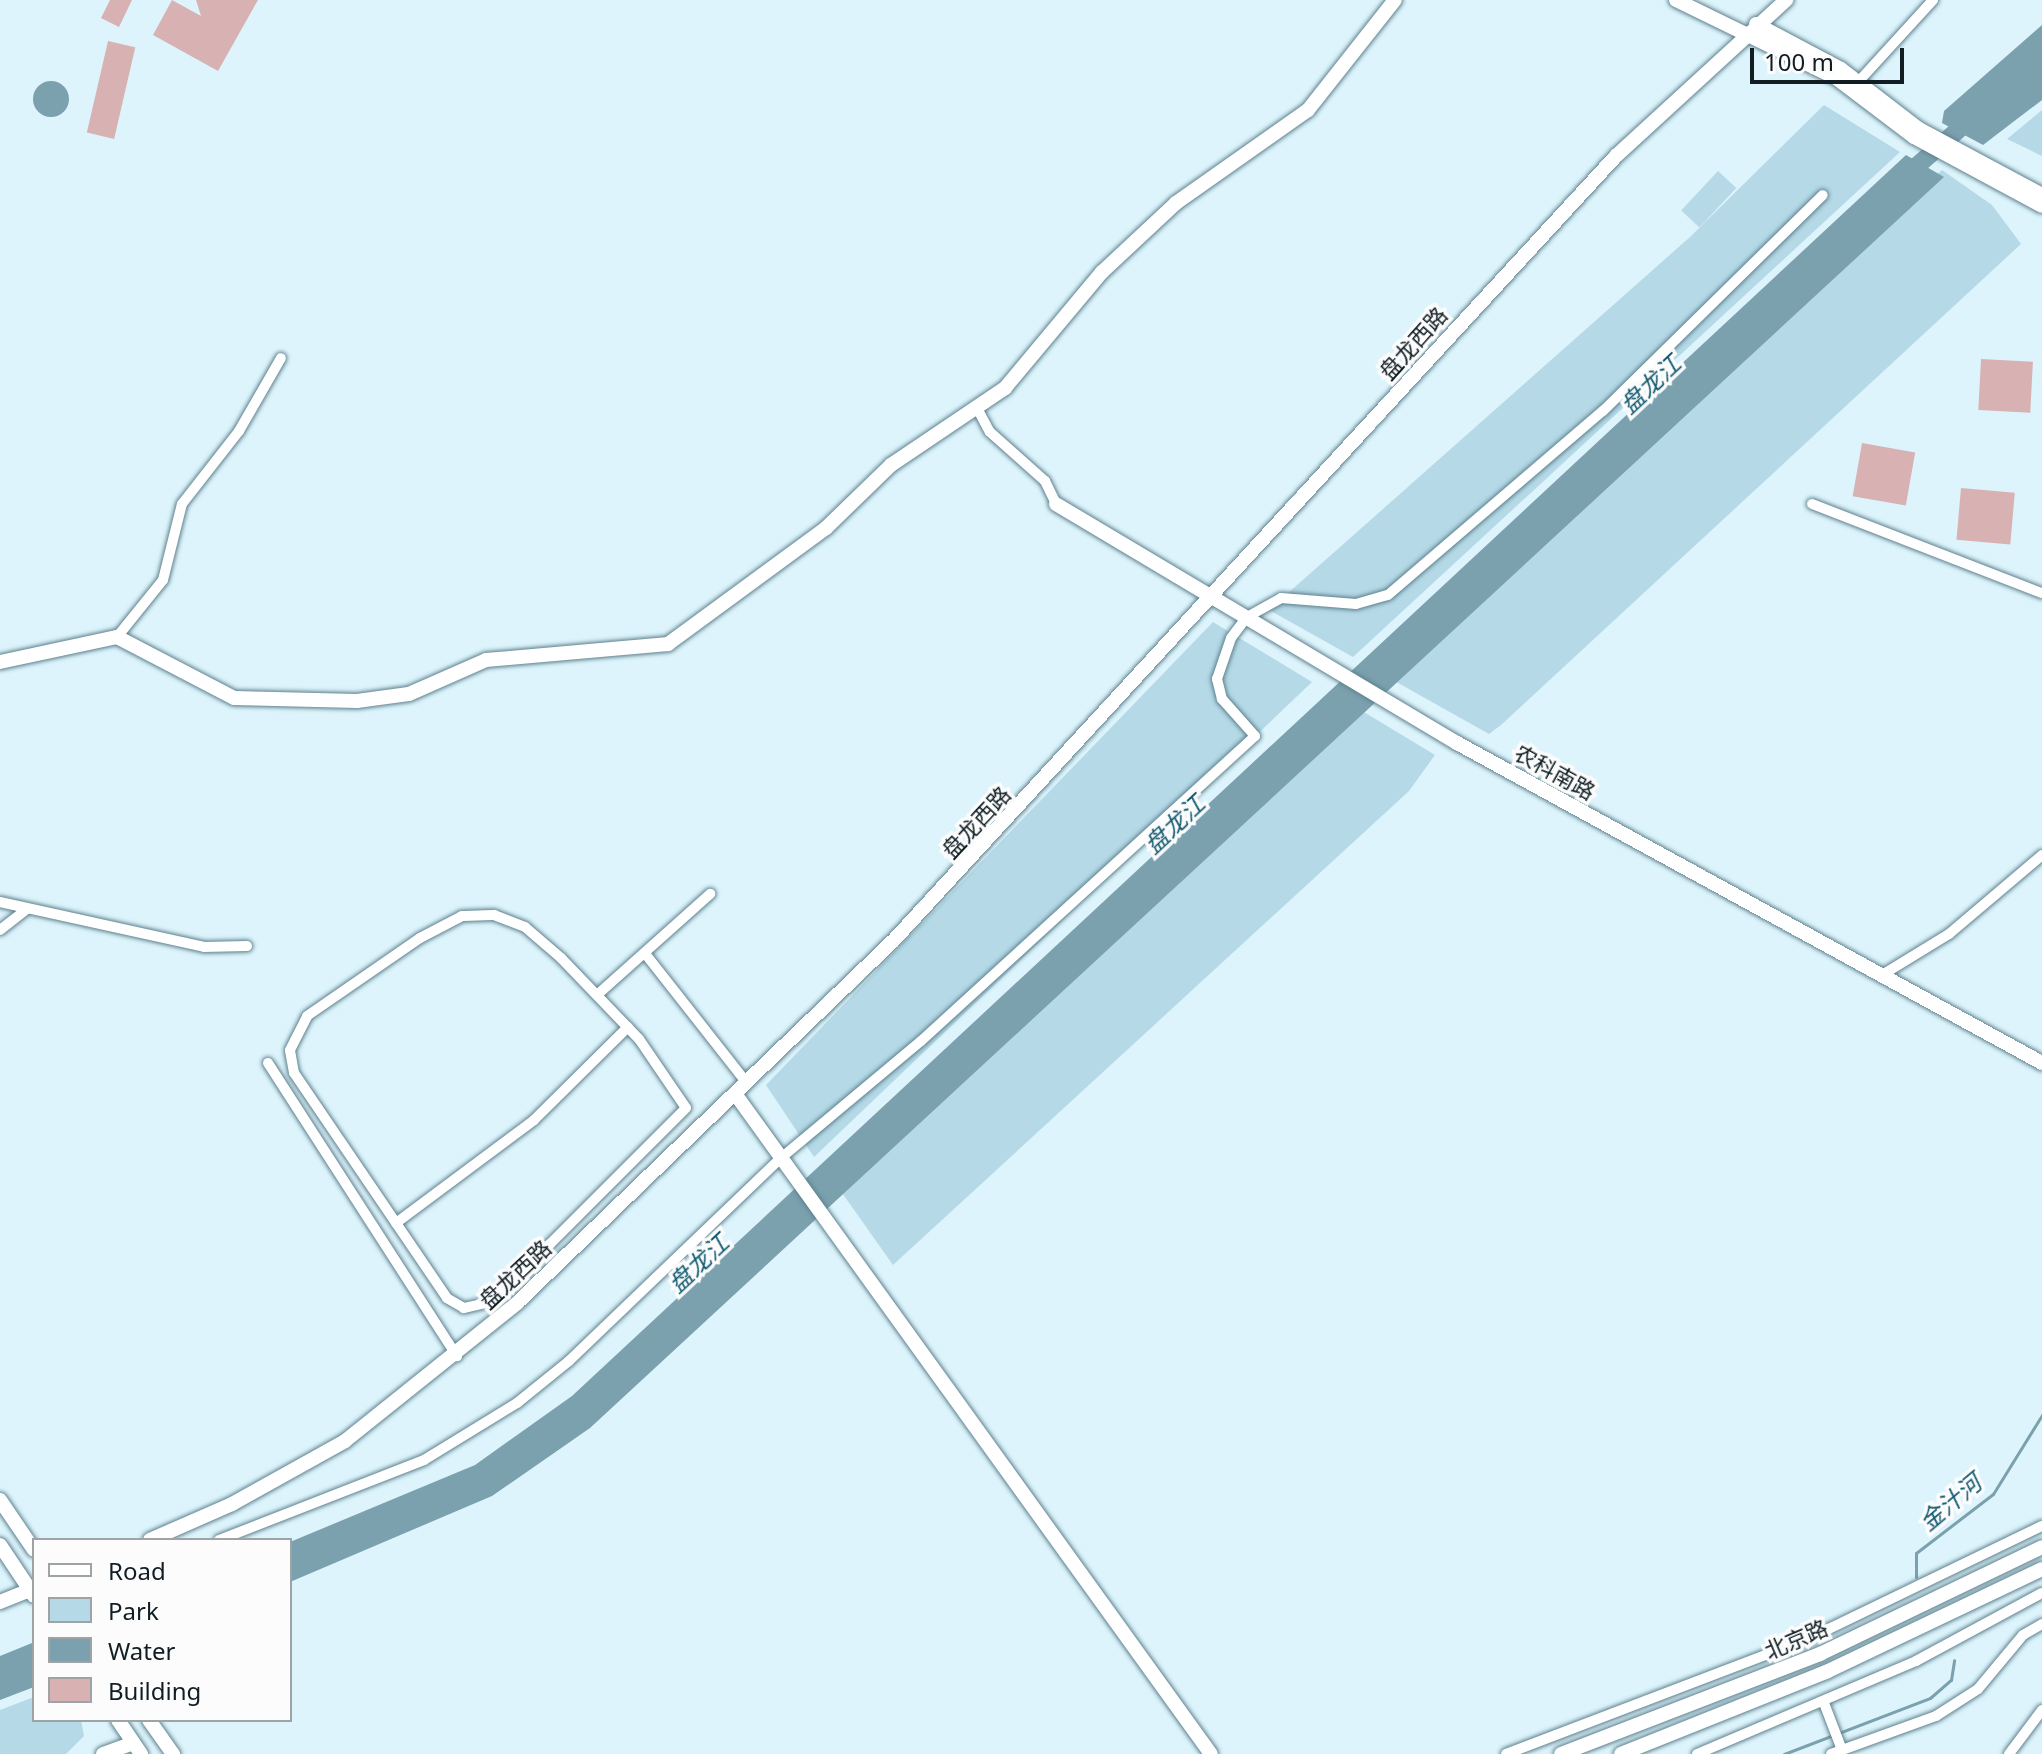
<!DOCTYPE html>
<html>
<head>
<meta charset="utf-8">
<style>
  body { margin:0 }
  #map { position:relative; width:2042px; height:1754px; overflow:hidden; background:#ddf4fc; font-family:"Noto Sans","Noto Sans SC",sans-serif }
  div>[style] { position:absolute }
  .green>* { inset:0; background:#b5d9e7; transform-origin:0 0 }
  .water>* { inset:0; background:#7ba0ae }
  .round { border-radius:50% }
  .stream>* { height:3px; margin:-1.5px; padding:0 1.5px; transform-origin:1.5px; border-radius:1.5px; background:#7ba0ae }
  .river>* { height:18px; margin:-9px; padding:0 9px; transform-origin:9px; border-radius:9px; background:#7ba0ae }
  .building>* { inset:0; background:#d8b2b3; transform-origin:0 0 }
  .roads { filter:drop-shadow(0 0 2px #5e818e) drop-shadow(0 0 2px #5e818e) }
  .street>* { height:10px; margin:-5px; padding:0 5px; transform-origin:5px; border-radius:5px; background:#fff }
  .secondary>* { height:14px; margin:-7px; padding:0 7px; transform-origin:7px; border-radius:7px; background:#fff }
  span { translate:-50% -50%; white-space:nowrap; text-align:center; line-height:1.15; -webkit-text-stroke:7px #fcfcfc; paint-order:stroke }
  .street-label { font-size:22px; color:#101e24 }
  .water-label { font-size:24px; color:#125b71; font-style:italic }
  .legend { position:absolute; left:32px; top:1538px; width:260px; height:184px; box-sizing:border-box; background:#fcfcfc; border:2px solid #9ea3a6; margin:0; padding:10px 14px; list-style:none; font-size:24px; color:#101e24 }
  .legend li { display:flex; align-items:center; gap:16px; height:40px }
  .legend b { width:40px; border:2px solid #9ea3a6 }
  .scale { position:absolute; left:1750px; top:48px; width:154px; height:36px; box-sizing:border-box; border:4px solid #101e24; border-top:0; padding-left:10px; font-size:24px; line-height:28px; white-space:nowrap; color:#101e24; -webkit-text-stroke:6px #fcfcfc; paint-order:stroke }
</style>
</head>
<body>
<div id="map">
  <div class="green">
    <div style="clip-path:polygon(1824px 105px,1900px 152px,1353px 657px,1269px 610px,1690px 237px)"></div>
    <div style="clip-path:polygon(2042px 110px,2042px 156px,2007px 139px)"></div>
    <div style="clip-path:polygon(1942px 170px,1992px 205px,2021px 244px,1501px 725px,1489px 734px,1391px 679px)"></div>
    <div style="left:1718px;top:171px;width:25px;height:54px;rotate:43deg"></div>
    <div style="clip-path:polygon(1213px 622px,1312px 682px,814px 1157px,766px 1085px)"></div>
    <div style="clip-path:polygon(1359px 709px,1435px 755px,1409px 791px,893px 1265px,840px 1190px)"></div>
    <div style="clip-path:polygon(34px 1697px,34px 1720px,81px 1720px,84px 1736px,66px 1754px,0 1754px,0 1710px)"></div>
  </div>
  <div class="water">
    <div style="clip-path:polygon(2042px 25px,2042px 100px,1983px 145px,1942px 123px,1944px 111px)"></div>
    <div class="round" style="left:33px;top:81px;width:36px;height:36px"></div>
    <div style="clip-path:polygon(1906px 155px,1944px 177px,590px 1428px,492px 1496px,290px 1582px,290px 1542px,475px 1465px,572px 1396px)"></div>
    <div style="clip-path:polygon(32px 1643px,34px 1687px,0 1700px,0 1656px)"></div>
  </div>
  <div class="stream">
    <div style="left:1916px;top:1577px;width:24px;rotate:-90deg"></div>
    <div style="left:1916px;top:1553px;width:97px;rotate:-37.5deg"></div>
    <div style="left:1993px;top:1494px;width:93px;rotate:-58.2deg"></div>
    <div style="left:1784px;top:1754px;width:156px;rotate:-21deg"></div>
    <div style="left:1930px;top:1698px;width:28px;rotate:-41deg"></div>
    <div style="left:1951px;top:1680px;width:20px;rotate:-81deg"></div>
  </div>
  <div class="river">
    <div style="left:1903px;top:178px;width:94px;rotate:-41.1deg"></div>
  </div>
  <div class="building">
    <div style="clip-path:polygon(110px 0,132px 0,119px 27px,101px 18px)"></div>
    <div style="clip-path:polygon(172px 0,201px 16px,196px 0,258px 0,218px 71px,153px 35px)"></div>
    <div style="left:108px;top:41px;width:28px;height:94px;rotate:13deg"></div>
    <div style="left:1981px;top:359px;width:52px;height:51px;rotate:3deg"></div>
    <div style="left:1862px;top:443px;width:54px;height:54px;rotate:10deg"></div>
    <div style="left:1961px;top:488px;width:54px;height:52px;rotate:5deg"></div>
  </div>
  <div class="roads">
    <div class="street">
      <div style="left:1859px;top:81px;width:110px;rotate:-47.6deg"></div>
      <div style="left:977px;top:408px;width:27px;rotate:62deg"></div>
      <div style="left:990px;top:432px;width:74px;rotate:41.7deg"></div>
      <div style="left:1045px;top:481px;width:25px;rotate:64deg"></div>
      <div style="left:1812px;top:504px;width:247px;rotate:21.2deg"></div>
      <div style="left:117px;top:637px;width:73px;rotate:-51.1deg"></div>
      <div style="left:163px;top:580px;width:78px;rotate:-76deg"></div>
      <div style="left:182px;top:504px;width:93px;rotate:-52deg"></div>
      <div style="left:239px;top:431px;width:84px;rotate:-60.1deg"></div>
      <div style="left:0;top:902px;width:209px;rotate:12.4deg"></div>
      <div style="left:204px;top:947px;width:43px;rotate:-1.3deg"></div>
      <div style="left:494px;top:915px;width:33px;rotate:21deg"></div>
      <div style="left:525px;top:927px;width:48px;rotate:40.7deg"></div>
      <div style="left:561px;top:958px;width:112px;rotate:46.1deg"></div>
      <div style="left:639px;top:1039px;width:83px;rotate:55.7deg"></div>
      <div style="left:686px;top:1108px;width:192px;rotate:135deg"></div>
      <div style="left:550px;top:1244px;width:87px;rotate:137.3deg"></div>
      <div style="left:486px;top:1303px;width:23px;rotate:167deg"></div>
      <div style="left:464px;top:1308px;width:20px;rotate:-150deg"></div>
      <div style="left:447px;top:1298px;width:272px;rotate:-124.2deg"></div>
      <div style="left:294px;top:1073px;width:23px;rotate:-100deg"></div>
      <div style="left:290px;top:1050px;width:38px;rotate:-63deg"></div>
      <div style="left:307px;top:1016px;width:137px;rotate:-34.6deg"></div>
      <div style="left:420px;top:938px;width:47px;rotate:-27.6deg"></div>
      <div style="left:462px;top:916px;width:32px;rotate:-2deg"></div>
      <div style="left:0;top:930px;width:34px;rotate:-38deg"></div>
      <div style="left:647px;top:956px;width:162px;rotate:51.8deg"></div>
      <div style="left:1882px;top:975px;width:79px;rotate:-31.5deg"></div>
      <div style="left:1949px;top:934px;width:122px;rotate:-40.3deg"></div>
      <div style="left:597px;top:995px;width:152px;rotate:-41.8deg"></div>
      <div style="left:268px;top:1063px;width:349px;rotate:57.2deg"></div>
      <div style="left:396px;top:1223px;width:172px;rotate:-36.7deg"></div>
      <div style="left:534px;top:1120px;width:132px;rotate:-44.7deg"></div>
      <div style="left:219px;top:1540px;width:220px;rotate:-21.3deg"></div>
      <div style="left:424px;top:1460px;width:109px;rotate:-31.5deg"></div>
      <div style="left:517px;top:1403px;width:67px;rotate:-38.9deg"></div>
      <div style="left:569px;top:1361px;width:294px;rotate:-43.8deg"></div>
      <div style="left:781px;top:1158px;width:182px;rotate:-39.9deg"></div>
      <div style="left:921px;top:1041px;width:452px;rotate:-42.4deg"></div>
      <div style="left:1255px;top:736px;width:50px;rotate:-131.7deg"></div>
      <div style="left:1222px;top:699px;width:21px;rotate:-104deg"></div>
      <div style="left:1217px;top:679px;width:43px;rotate:-71.1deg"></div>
      <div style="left:1231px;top:638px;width:26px;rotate:-53deg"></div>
      <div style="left:1247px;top:617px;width:39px;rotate:-29deg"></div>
      <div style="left:1281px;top:598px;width:75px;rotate:4.6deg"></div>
      <div style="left:1356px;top:604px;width:33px;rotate:-16deg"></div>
      <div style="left:1388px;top:595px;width:283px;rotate:-40.6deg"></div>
      <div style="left:1603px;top:411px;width:308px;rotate:-44.5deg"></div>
      <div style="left:1824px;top:1703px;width:50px;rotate:69deg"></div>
      <div style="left:1506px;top:1754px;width:325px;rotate:-20.9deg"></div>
      <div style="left:1810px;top:1638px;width:258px;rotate:-25.8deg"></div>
      <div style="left:1697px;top:1754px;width:238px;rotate:-23deg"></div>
      <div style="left:1916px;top:1661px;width:143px;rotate:-28.4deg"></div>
      <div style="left:1831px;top:1754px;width:112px;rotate:-19.9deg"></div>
      <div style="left:1936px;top:1716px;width:50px;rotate:-32.7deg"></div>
      <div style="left:1978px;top:1689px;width:70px;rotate:-50.2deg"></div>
      <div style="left:2023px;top:1635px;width:22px;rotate:-30deg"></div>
      <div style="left:2009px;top:1754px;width:55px;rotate:-53.1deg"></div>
    </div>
    <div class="secondary">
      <div style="left:1676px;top:0;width:178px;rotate:26deg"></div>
      <div style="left:1836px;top:78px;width:98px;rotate:37.1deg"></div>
      <div style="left:1914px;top:137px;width:145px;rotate:28.3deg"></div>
      <div style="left:1756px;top:24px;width:96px;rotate:27.9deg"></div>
      <div style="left:1841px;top:69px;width:98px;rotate:37.6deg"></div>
      <div style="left:1919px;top:129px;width:140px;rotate:28.2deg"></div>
      <div style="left:1056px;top:504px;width:467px;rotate:30.8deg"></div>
      <div style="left:1457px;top:743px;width:667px;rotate:28.68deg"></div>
      <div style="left:0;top:662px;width:120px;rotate:-12.1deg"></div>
      <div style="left:117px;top:637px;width:132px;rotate:27.5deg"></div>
      <div style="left:234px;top:698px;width:123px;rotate:1.4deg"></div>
      <div style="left:357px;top:701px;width:52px;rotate:-7.7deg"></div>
      <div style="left:409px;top:694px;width:84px;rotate:-23.8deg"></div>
      <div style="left:486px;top:660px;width:183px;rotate:-5deg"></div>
      <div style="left:668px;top:644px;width:196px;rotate:-36.3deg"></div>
      <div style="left:826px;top:528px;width:91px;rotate:-44.1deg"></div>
      <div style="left:891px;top:465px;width:138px;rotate:-34deg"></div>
      <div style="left:1005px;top:388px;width:151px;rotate:-50.1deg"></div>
      <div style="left:1102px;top:272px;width:101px;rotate:-43deg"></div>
      <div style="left:1176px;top:203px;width:161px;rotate:-35.2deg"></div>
      <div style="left:1308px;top:110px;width:140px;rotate:-51.7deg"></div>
      <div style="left:736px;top:1095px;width:812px;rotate:54.22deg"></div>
      <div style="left:0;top:1500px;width:60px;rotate:55.8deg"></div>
      <div style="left:150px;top:1540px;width:90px;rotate:-23.7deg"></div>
      <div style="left:232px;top:1504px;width:129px;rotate:-29.1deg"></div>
      <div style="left:345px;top:1441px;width:221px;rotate:-38.7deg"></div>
      <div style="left:517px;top:1303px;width:523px;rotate:-43.92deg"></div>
      <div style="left:894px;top:940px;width:1066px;rotate:-47.36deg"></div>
      <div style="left:1616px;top:156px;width:231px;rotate:-42.5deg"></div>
      <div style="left:0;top:1545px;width:61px;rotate:56.3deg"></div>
      <div style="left:0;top:1602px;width:37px;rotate:-22deg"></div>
      <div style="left:118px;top:1720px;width:41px;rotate:55.9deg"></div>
      <div style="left:149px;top:1720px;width:42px;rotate:54.8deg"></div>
      <div style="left:103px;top:1754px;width:32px;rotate:-20deg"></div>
      <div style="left:1561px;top:1754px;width:278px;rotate:-21.1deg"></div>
      <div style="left:1820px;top:1654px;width:246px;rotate:-25.7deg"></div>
      <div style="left:1621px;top:1754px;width:221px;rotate:-21.8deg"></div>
      <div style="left:1826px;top:1672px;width:239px;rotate:-25.5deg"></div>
    </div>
  </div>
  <div class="street-label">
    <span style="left:1413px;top:343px;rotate:-48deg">盘龙西路</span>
    <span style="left:1555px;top:772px;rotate:29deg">农科南路</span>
    <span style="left:976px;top:822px;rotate:-47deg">盘龙西路</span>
    <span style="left:515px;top:1274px;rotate:-43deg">盘龙西路</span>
    <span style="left:1796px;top:1639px;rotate:-23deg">北京路</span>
  </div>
  <div class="water-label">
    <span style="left:1650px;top:384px;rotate:-43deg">盘龙江</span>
    <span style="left:1174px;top:824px;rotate:-43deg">盘龙江</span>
    <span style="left:698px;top:1263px;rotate:-43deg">盘龙江</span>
    <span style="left:1950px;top:1502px;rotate:-40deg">金汁河</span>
  </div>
  <ul class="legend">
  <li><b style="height:10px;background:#fff"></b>Road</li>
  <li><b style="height:22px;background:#b5d9e7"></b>Park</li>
  <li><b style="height:22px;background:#7ba0ae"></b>Water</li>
  <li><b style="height:22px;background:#d8b2b3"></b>Building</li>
  </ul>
  <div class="scale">100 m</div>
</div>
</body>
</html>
